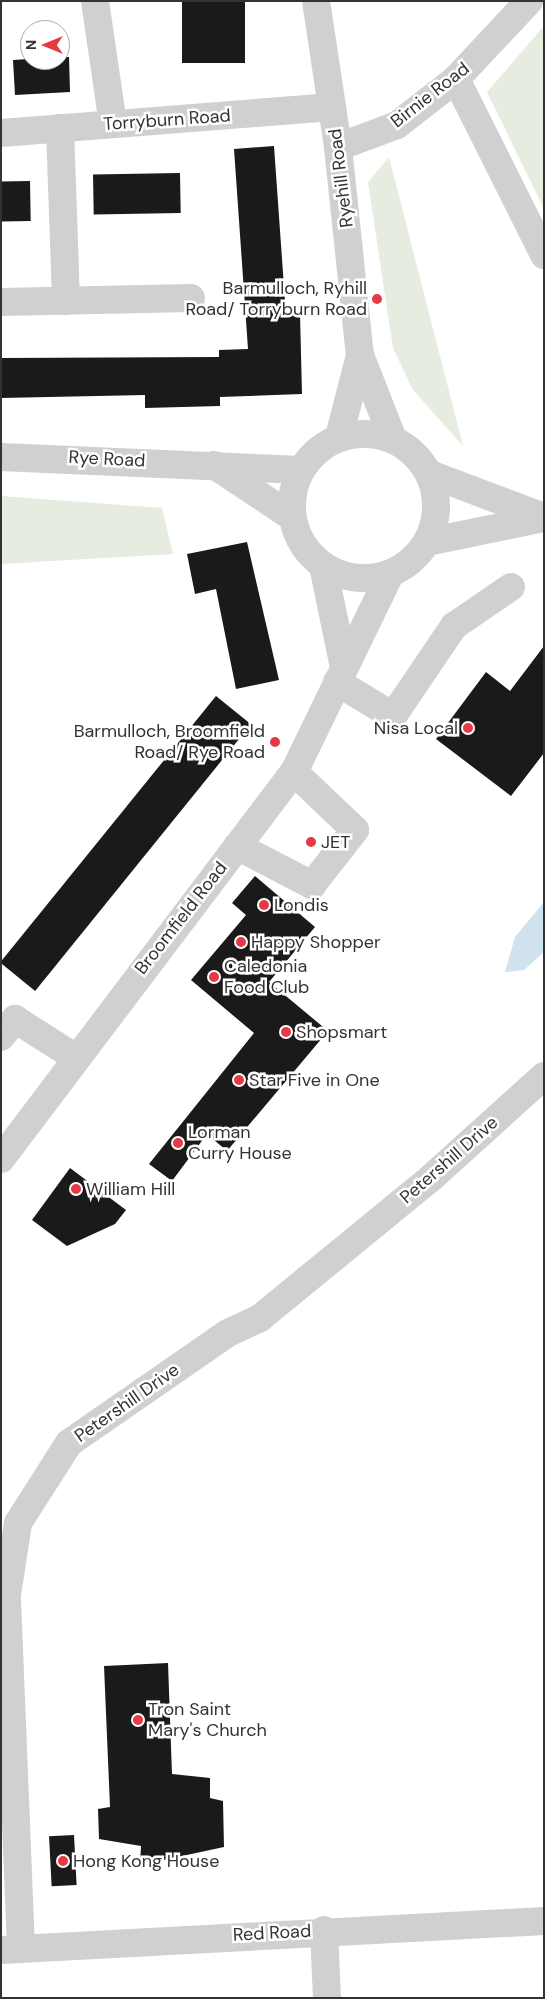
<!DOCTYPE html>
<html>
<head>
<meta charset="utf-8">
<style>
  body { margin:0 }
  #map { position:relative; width:545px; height:1999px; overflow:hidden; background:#fff; font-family:"DM Sans",sans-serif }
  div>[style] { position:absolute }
  .green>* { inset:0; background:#e6ecdf }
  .water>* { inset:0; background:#cfe2ee }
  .building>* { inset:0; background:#1a1a1a; transform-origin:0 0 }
  .minor>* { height:28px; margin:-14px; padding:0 14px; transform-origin:14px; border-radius:14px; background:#d0d0d0 }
  .minor>.ring { margin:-14px; padding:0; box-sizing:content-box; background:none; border:28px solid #d0d0d0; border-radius:50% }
  .dots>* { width:14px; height:14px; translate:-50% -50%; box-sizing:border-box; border:2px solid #fff; border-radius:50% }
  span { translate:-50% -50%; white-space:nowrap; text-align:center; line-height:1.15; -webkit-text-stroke:5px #fff; paint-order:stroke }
  .street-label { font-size:18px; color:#333 }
  .poi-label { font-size:18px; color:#333 }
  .right { translate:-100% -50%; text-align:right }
  .left { translate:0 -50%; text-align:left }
  .frame { position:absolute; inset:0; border:2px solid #333; pointer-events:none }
  .north { position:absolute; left:20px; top:20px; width:50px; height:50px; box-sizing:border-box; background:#fff; border:1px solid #adadad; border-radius:50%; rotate:270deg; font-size:14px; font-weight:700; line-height:20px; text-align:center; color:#333 }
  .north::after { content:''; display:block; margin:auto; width:18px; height:22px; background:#e63946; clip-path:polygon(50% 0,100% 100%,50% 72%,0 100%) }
</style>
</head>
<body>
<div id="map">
  <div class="green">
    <div style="clip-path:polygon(544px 26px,544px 209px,487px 92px)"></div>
    <div style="clip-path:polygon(389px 157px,463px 446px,413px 390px,393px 348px,368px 182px)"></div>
    <div style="clip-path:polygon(1px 496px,162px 508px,173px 554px,1px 564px)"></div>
  </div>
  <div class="water">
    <div style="clip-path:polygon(544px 902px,544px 952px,524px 970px,505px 972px,515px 937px)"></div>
  </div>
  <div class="building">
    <div style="left:182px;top:1px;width:63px;height:62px"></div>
    <div style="clip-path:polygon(60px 57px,69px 57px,70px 92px,15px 95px,13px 60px)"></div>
    <div style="clip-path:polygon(274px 146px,286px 315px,300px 314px,302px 394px,220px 397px,220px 406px,145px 408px,145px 395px,1px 398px,1px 358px,219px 357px,219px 350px,248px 349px,234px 149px)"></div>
    <div style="left:180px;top:173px;width:40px;height:87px;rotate:89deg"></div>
    <div style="left:30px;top:181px;width:40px;height:29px;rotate:89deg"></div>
    <div style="clip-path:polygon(247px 542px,279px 680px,236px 689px,216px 589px,195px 594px,187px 554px)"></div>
    <div style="clip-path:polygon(544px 646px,544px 753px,511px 796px,436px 739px,486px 672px,510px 691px)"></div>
    <div style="left:216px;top:696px;width:45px;height:343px;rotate:39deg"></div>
    <div style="clip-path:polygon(255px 876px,315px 927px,269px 982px,328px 1031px,227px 1151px,207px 1134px,172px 1181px,149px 1164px,254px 1033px,191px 980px,246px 915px,232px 903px)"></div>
    <div style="clip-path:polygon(70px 1168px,126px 1210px,115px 1224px,67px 1246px,32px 1220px)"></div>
    <div style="clip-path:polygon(168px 1663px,172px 1774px,210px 1778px,210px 1798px,223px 1801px,224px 1847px,140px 1865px,141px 1846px,99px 1839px,98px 1809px,110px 1807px,104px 1666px)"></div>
    <div style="left:74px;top:1835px;width:50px;height:25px;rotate:87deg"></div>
  </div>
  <div class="minor">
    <div style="left:95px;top:1px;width:124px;rotate:81.7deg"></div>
    <div style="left:316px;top:1px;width:148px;rotate:81.4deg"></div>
    <div style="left:338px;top:147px;width:209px;rotate:84deg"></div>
    <div style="left:360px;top:355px;width:90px;rotate:68.6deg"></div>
    <div style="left:456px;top:79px;width:197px;rotate:63.4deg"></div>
    <div style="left:60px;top:128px;width:173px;rotate:88deg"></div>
    <div style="left:1px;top:133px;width:332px;rotate:-4.5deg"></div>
    <div style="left:338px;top:147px;width:63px;rotate:-20.4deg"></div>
    <div style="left:397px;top:125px;width:75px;rotate:-37.9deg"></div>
    <div style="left:456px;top:79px;width:107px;rotate:-46.9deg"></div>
    <div style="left:1px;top:302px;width:190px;rotate:-1.2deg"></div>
    <div class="ring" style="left:292px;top:434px;width:116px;height:116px"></div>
    <div style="left:339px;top:437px;width:85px;rotate:-75.6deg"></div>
    <div style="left:1px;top:457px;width:300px;rotate:2.5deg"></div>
    <div style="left:214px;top:465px;width:94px;rotate:33.7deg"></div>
    <div style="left:430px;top:474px;width:122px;rotate:20.7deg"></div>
    <div style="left:427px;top:542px;width:119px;rotate:-11.6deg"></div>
    <div style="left:323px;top:566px;width:103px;rotate:78.3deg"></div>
    <div style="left:337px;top:682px;width:66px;rotate:31.3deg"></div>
    <div style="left:393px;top:716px;width:109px;rotate:-55.9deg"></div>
    <div style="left:454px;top:626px;width:69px;rotate:-34.4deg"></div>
    <div style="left:237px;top:846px;width:85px;rotate:27.5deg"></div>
    <div style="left:312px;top:885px;width:70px;rotate:-52deg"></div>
    <div style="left:355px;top:830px;width:84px;rotate:-136.4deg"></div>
    <div style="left:1px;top:1037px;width:23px;rotate:-52deg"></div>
    <div style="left:15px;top:1019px;width:72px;rotate:32.6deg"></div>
    <div style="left:1px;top:1159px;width:485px;rotate:-52.9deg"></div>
    <div style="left:294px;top:772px;width:220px;rotate:-64.1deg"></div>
    <div style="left:324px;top:1930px;width:68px;rotate:87.5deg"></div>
    <div style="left:21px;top:1948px;width:353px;rotate:-92.3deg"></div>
    <div style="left:7px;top:1595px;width:73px;rotate:-81.3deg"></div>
    <div style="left:18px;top:1523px;width:95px;rotate:-57.5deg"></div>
    <div style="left:69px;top:1443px;width:193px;rotate:-34.7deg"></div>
    <div style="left:228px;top:1333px;width:35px;rotate:-25deg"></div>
    <div style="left:260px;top:1318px;width:221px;rotate:-39.3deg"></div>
    <div style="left:431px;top:1178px;width:152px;rotate:-42.1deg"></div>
    <div style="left:1px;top:1950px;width:544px;rotate:-3.06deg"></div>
  </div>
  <div class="dots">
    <div style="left:377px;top:299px;background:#e63946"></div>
    <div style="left:468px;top:728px;background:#e63946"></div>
    <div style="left:275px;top:742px;background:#e63946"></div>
    <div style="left:311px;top:842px;background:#e63946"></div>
    <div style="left:264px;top:905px;background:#e63946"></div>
    <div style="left:241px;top:942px;background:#e63946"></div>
    <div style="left:214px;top:977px;background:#e63946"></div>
    <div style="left:286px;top:1032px;background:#e63946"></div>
    <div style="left:239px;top:1080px;background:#e63946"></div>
    <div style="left:178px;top:1143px;background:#e63946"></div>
    <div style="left:76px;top:1189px;background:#e63946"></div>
    <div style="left:138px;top:1720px;background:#e63946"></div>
    <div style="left:63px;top:1861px;background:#e63946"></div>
  </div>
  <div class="street-label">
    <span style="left:430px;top:95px;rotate:-38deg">Birnie Road</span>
    <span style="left:167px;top:120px;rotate:-4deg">Torryburn Road</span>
    <span style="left:341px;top:178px;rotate:-97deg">Ryehill Road</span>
    <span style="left:107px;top:459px;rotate:3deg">Rye Road</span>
    <span style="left:181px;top:918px;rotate:-52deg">Broomfield Road</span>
    <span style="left:449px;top:1160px;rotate:-41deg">Petershill Drive</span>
    <span style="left:127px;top:1403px;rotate:-35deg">Petershill Drive</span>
    <span style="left:272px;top:1933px;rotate:-3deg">Red Road</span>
  </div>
  <div class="poi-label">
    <span class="right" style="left:367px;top:299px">Barmulloch, Ryhill<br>Road/ Torryburn Road</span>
    <span class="right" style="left:458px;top:728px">Nisa Local</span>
    <span class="right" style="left:265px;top:742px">Barmulloch, Broomfield<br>Road/ Rye Road</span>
    <span class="left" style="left:321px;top:842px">JET</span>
    <span class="left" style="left:274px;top:905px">Londis</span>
    <span class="left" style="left:251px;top:942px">Happy Shopper</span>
    <span class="left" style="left:224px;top:977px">Caledonia<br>Food Club</span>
    <span class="left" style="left:296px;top:1032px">Shopsmart</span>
    <span class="left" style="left:249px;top:1080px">Star Five in One</span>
    <span class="left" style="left:188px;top:1143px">Lorman<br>Curry House</span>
    <span class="left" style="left:86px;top:1189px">William Hill</span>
    <span class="left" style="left:148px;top:1720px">Tron Saint<br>Mary's Church</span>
    <span class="left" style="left:73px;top:1861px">Hong Kong House</span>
  </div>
  <div class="frame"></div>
  <div class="north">N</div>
</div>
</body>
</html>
